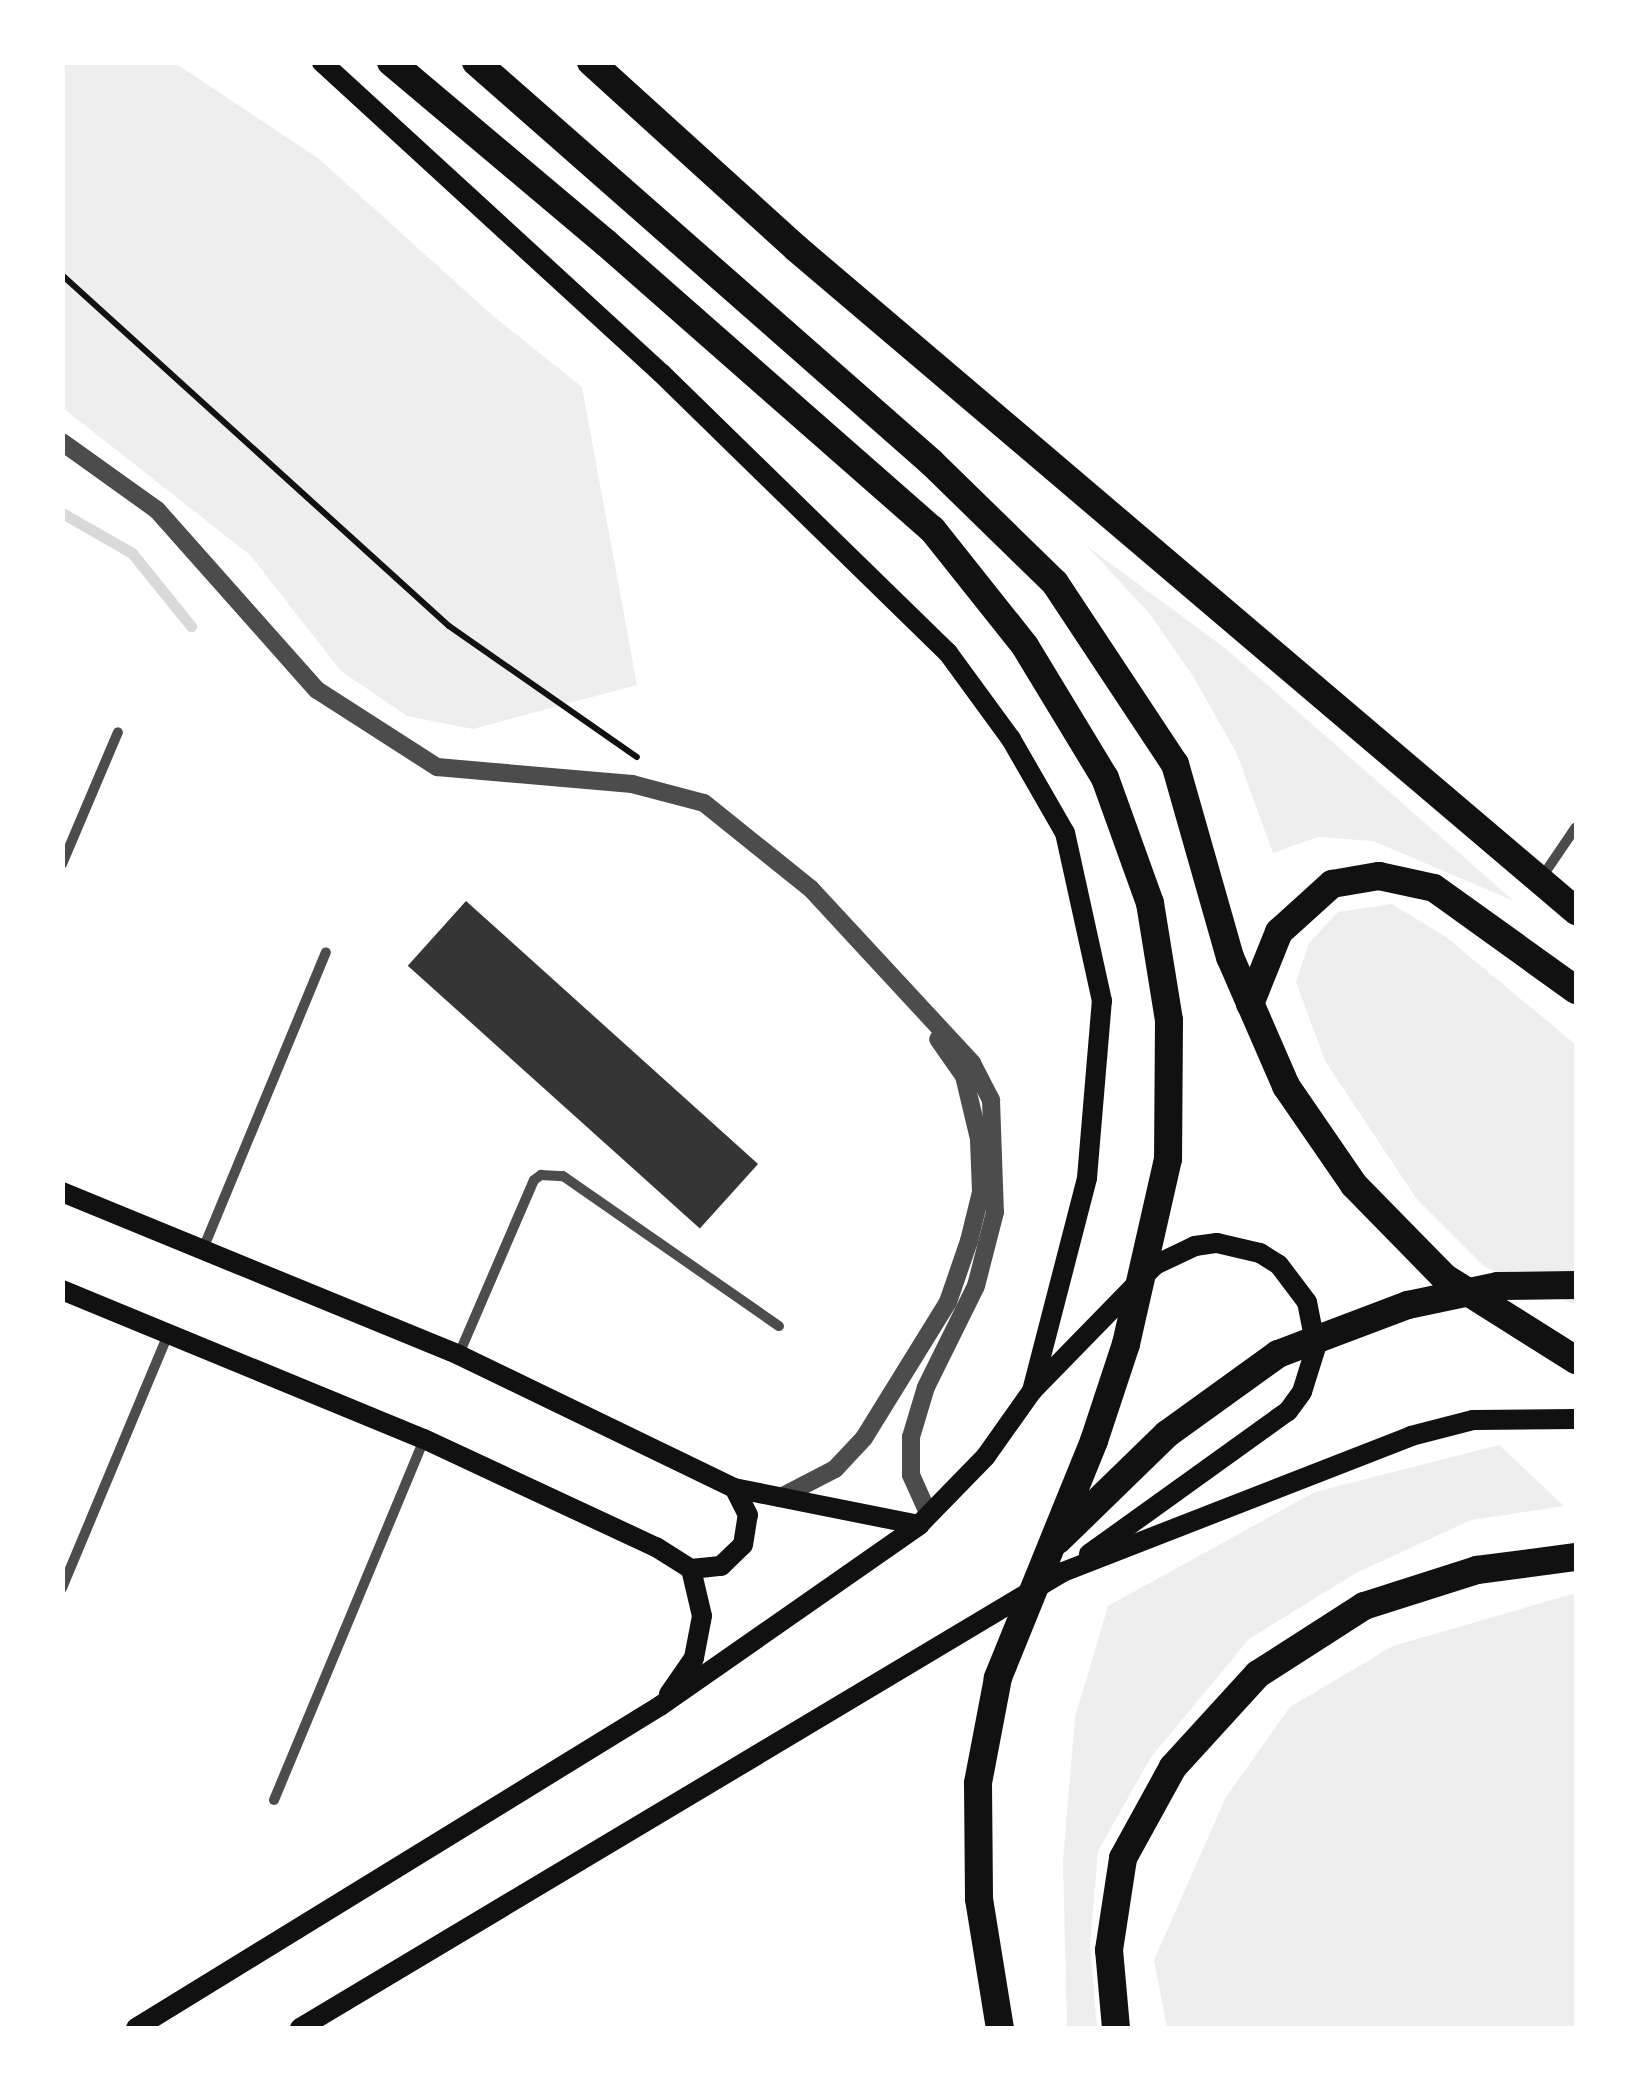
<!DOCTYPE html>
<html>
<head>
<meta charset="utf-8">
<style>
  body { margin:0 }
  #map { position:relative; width:1639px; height:2091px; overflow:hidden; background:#fff; font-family:Georgia,serif }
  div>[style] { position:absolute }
  .green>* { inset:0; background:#eee }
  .stream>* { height:11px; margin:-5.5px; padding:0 5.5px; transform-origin:5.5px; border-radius:5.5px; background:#d9d9d9 }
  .building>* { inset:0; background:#353535; transform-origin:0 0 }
  .path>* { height:6px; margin:-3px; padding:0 3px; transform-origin:3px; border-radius:3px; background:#111 }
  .minor>* { height:10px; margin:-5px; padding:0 5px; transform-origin:5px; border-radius:5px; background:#4c4c4c }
  .tertiary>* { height:18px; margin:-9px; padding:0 9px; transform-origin:9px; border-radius:9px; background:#4c4c4c }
  .secondary>* { height:20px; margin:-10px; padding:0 10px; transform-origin:10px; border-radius:10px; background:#111 }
  .trunk>* { height:28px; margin:-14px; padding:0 14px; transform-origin:14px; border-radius:14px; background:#111 }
  span { translate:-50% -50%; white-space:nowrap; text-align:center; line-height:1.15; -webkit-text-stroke:9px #fff; paint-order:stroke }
  .frame { position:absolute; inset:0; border:65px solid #fff; pointer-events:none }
</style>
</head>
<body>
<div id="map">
  <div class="green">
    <div style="clip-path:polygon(62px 63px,175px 63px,318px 158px,492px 315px,582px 387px,637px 685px,473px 729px,407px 716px,341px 671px,250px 555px,63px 408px)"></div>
    <div style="clip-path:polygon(1087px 546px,1226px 649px,1514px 901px,1373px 841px,1318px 837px,1273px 853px,1237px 754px,1193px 676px,1149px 613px)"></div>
    <div style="clip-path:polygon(1392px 904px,1446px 937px,1576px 1045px,1576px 1305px,1485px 1267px,1416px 1198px,1325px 1061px,1296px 982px,1309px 943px,1338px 912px)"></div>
    <div style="clip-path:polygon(1499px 1445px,1564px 1506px,1471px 1520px,1356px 1573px,1249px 1639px,1151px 1757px,1098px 1851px,1090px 1945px,1097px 2028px,1067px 2028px,1063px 1860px,1075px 1717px,1108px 1606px,1315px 1492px)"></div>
    <div style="clip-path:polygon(1576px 1593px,1576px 2028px,1167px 2028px,1154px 1960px,1226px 1797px,1290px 1707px,1393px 1646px)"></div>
  </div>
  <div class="stream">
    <div style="left:62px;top:513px;width:81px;rotate:29.7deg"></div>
    <div style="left:132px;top:553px;width:94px;rotate:51.1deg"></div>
  </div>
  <div class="building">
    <div style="left:466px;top:901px;width:393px;height:87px;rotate:42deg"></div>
  </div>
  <div class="path">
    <div style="left:62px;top:275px;width:522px;rotate:42.21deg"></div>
    <div style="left:449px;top:626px;width:229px;rotate:34.9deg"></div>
  </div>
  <div class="minor">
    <div style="left:62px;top:864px;width:143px;rotate:-67deg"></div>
    <div style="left:1542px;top:877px;width:60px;rotate:-55.8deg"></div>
    <div style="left:203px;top:1249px;width:321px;rotate:-67.5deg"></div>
    <div style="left:459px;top:1354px;width:189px;rotate:-66.7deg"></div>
    <div style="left:534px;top:1180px;width:9px;rotate:-36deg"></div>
    <div style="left:541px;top:1175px;width:22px;rotate:3deg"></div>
    <div style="left:563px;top:1176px;width:263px;rotate:34.8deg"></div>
    <div style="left:62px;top:1588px;width:275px;rotate:-67.3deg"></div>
    <div style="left:274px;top:1800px;width:391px;rotate:-67.4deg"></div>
  </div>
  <div class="tertiary">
    <div style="left:62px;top:442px;width:117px;rotate:35.6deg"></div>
    <div style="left:157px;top:510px;width:241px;rotate:48.4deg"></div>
    <div style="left:317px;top:690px;width:143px;rotate:32.7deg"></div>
    <div style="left:437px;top:767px;width:196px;rotate:5deg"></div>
    <div style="left:632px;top:784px;width:74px;rotate:14.8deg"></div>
    <div style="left:704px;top:803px;width:137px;rotate:38.8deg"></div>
    <div style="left:811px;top:889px;width:237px;rotate:47.2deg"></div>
    <div style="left:972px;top:1063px;width:42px;rotate:62.8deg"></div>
    <div style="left:991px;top:1100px;width:112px;rotate:88deg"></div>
    <div style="left:995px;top:1212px;width:76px;rotate:104.4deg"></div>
    <div style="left:976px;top:1286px;width:113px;rotate:116.3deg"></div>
    <div style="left:926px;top:1387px;width:52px;rotate:106.7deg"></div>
    <div style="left:911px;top:1437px;width:38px;rotate:90deg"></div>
    <div style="left:911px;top:1475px;width:44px;rotate:65.8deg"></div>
    <div style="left:779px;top:1498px;width:63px;rotate:-27.4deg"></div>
    <div style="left:835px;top:1469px;width:42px;rotate:-46.9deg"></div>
    <div style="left:864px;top:1438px;width:160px;rotate:-58.3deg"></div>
    <div style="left:948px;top:1302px;width:65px;rotate:-71deg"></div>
    <div style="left:969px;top:1241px;width:50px;rotate:-76.2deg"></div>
    <div style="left:981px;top:1192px;width:53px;rotate:-92.2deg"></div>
    <div style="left:979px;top:1139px;width:65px;rotate:-103.4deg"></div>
    <div style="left:964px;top:1076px;width:45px;rotate:-125.1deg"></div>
  </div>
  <div class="secondary">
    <div style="left:62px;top:1192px;width:429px;rotate:22.3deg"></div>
    <div style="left:459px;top:1355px;width:305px;rotate:25.8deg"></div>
    <div style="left:734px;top:1488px;width:189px;rotate:11.3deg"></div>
    <div style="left:62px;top:1290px;width:391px;rotate:22.4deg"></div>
    <div style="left:424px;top:1439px;width:256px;rotate:25deg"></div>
    <div style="left:656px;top:1547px;width:41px;rotate:32.2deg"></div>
    <div style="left:691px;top:1569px;width:48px;rotate:76.8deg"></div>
    <div style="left:702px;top:1616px;width:43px;rotate:100.8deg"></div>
    <div style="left:694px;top:1658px;width:44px;rotate:124.8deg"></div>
    <div style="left:1033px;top:1390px;width:175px;rotate:-45.7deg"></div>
    <div style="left:1155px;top:1265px;width:44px;rotate:-25.4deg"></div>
    <div style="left:1195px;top:1246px;width:22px;rotate:-8deg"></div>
    <div style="left:1217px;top:1243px;width:44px;rotate:13.1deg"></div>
    <div style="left:1260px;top:1253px;width:22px;rotate:32deg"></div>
    <div style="left:1279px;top:1265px;width:46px;rotate:52.9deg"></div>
    <div style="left:1307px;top:1302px;width:46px;rotate:78.7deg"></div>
    <div style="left:1316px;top:1347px;width:47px;rotate:107.3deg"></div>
    <div style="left:1302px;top:1392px;width:24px;rotate:126deg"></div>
    <div style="left:1288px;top:1411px;width:245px;rotate:144.3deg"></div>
    <div style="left:691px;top:1569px;width:30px;rotate:-6deg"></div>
    <div style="left:721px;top:1566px;width:30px;rotate:-44deg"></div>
    <div style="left:743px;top:1545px;width:30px;rotate:-81deg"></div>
    <div style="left:748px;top:1515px;width:30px;rotate:-117deg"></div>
    <div style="left:136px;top:2028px;width:615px;rotate:-31.57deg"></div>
    <div style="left:660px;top:1706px;width:316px;rotate:-34.9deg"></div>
    <div style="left:919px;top:1525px;width:96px;rotate:-45.8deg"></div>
    <div style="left:986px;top:1456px;width:80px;rotate:-54.7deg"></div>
    <div style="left:1032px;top:1391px;width:220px;rotate:-75.5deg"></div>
    <div style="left:1087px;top:1178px;width:178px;rotate:-85.2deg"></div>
    <div style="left:1102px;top:1001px;width:172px;rotate:-102.4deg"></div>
    <div style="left:1065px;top:833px;width:108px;rotate:-119.9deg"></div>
    <div style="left:1011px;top:739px;width:107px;rotate:-126.2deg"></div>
    <div style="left:948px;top:653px;width:401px;rotate:-135.7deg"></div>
    <div style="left:661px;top:373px;width:460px;rotate:-137.5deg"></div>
    <div style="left:300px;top:2028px;width:889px;rotate:-30.86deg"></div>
    <div style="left:1063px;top:1572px;width:374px;rotate:-21.3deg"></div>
    <div style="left:1411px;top:1436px;width:64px;rotate:-14.5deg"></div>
    <div style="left:1473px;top:1420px;width:103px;rotate:-0.6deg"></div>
  </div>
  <div class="trunk">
    <div style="left:391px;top:62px;width:281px;rotate:40.1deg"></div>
    <div style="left:606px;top:243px;width:434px;rotate:41.3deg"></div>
    <div style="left:932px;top:529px;width:149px;rotate:51.5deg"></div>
    <div style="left:1025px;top:646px;width:154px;rotate:58.8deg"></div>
    <div style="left:1105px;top:778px;width:133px;rotate:70.2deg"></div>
    <div style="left:1150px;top:903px;width:119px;rotate:80.8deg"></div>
    <div style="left:1169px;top:1020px;width:139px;rotate:90.4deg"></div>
    <div style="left:1168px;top:1159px;width:190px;rotate:102.8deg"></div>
    <div style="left:1126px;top:1344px;width:102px;rotate:108.3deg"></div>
    <div style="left:1094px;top:1441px;width:256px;rotate:112.1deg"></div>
    <div style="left:998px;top:1678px;width:107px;rotate:100.8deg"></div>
    <div style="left:978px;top:1783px;width:116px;rotate:89.5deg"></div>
    <div style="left:979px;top:1899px;width:131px;rotate:80.8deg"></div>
    <div style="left:476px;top:62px;width:606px;rotate:41.32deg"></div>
    <div style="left:931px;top:462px;width:173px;rotate:44.3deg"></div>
    <div style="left:1055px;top:583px;width:217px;rotate:56.5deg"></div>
    <div style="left:1175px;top:764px;width:201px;rotate:74.1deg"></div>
    <div style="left:1230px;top:957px;width:141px;rotate:66.5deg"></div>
    <div style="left:1286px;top:1086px;width:120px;rotate:55.5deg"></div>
    <div style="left:1354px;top:1185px;width:129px;rotate:45.6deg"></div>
    <div style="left:1444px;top:1277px;width:156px;rotate:32.2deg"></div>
    <div style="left:591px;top:62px;width:277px;rotate:42.2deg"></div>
    <div style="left:796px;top:248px;width:1024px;rotate:40.36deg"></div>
    <div style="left:1250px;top:1004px;width:78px;rotate:-68.1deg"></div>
    <div style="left:1279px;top:932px;width:72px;rotate:-42.2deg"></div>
    <div style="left:1332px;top:884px;width:48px;rotate:-9.7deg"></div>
    <div style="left:1379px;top:876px;width:56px;rotate:12.3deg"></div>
    <div style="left:1434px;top:888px;width:175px;rotate:35.7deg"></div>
    <div style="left:1058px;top:1540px;width:152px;rotate:-44.2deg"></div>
    <div style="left:1167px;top:1434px;width:137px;rotate:-35.8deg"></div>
    <div style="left:1278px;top:1354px;width:139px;rotate:-20.7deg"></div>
    <div style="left:1408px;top:1305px;width:92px;rotate:-11.9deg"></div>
    <div style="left:1498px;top:1286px;width:78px;rotate:-0.7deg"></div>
    <div style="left:1116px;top:2028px;width:78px;rotate:-95.1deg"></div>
    <div style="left:1109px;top:1950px;width:93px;rotate:-81.3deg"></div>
    <div style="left:1123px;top:1858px;width:104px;rotate:-61.2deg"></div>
    <div style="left:1173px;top:1767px;width:126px;rotate:-47.6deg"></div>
    <div style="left:1258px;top:1674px;width:126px;rotate:-32.7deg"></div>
    <div style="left:1364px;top:1606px;width:119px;rotate:-17.7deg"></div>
    <div style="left:1477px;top:1570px;width:100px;rotate:-7.5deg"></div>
  </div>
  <div class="frame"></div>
</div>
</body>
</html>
